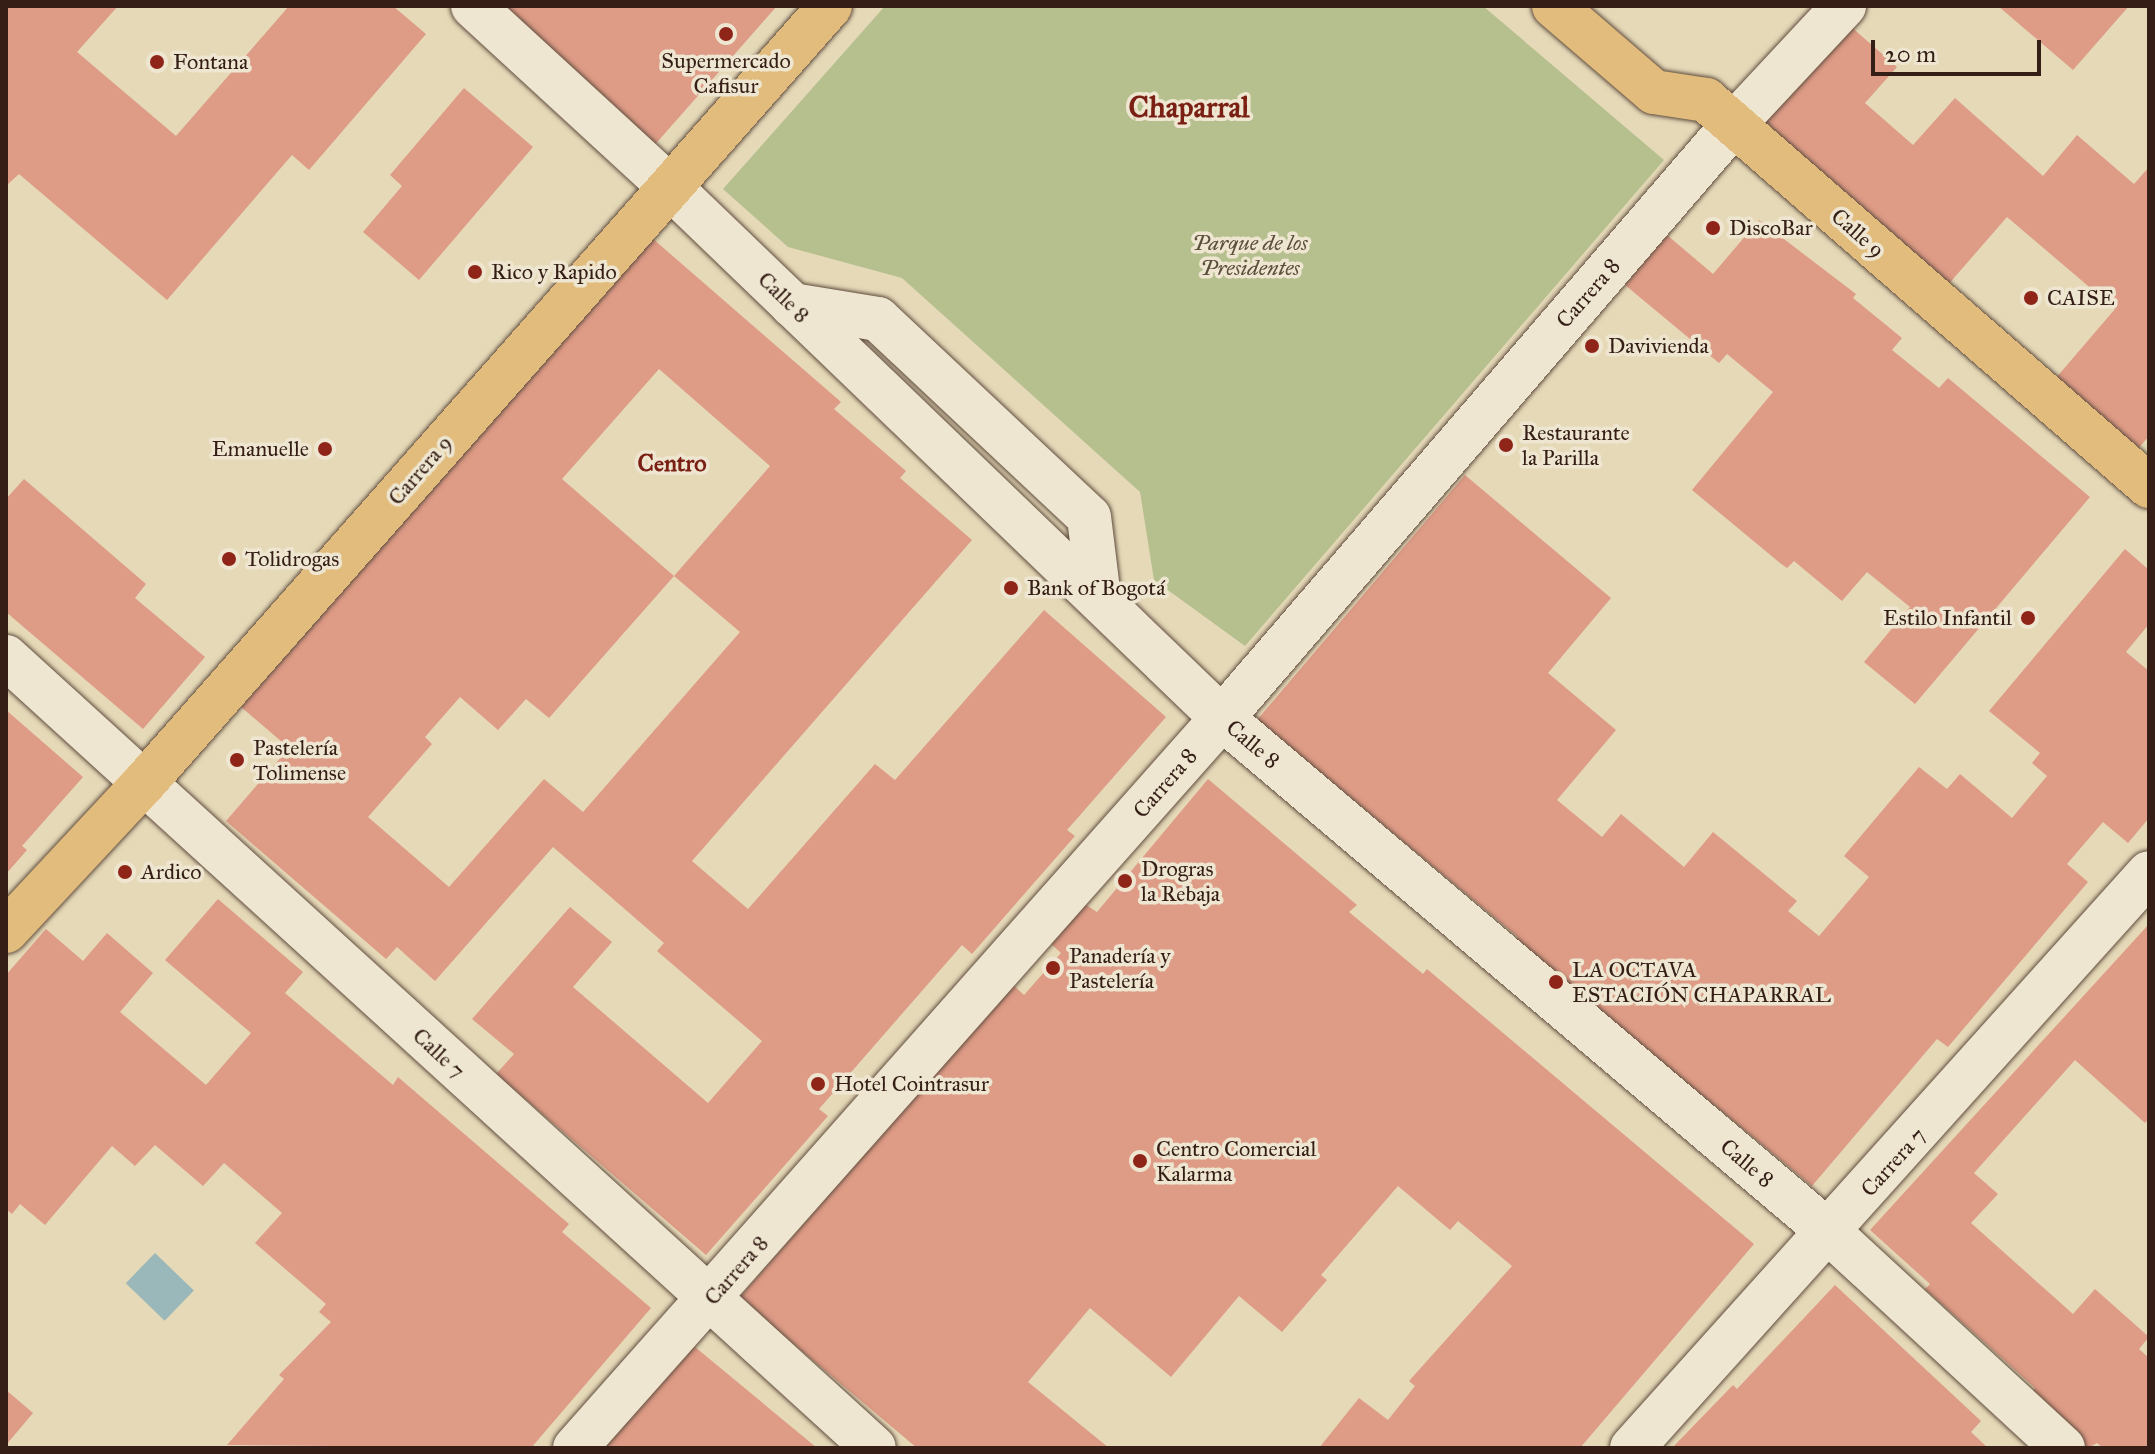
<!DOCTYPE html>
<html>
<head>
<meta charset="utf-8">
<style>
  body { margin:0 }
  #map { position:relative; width:2155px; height:1454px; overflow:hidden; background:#e5d9b8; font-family:"IM FELL Great Primer",serif }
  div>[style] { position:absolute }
  .green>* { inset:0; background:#b6bf8e }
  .water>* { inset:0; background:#9ab7b9; transform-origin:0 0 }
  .building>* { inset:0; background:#de9b86 }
  .roads { filter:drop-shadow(0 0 2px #604d3e) drop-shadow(0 0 2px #604d3e) }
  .minor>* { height:44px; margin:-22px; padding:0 22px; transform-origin:22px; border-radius:22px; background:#eee6d1 }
  .major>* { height:44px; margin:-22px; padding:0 22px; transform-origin:22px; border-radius:22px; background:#e2bc7c }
  .dots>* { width:22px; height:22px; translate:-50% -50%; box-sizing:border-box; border:4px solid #eee6d1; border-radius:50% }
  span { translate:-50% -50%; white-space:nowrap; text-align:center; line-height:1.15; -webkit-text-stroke:7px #eee6d1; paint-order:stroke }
  .poi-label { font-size:22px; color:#341e16 }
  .left { translate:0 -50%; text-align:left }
  .right { translate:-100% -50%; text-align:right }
  .street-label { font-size:22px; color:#341e16 }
  .park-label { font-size:22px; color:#5b4e3a; font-style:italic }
  .neighbourhood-label { font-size:24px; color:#7a1f14; font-weight:700 }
  .district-label { font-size:30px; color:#7a1f14; font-weight:700 }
  .frame { position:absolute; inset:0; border:8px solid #341e16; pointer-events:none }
  .scale { position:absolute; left:1871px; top:40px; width:170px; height:36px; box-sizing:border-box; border:4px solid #341e16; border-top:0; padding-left:10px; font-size:24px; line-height:28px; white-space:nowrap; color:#341e16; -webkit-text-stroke:6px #eee6d1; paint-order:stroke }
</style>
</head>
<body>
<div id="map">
  <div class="green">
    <div style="clip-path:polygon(885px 6px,1483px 6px,1664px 160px,1245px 646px,1154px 580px,1140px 492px,902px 278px,788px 247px,723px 189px)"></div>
  </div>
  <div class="water">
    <div style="left:155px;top:1253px;width:54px;height:42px;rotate:44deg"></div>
  </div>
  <div class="building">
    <div style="clip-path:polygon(6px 6px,118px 6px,77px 52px,176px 136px,289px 6px,393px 6px,426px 34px,309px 170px,292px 155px,167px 300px,19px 174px,6px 186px)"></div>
    <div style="clip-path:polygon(489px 6px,777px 6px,652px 148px)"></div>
    <div style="clip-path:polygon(1998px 6px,2129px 6px,2073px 70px)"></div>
    <div style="clip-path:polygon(1849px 25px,1897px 67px,1865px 103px,1913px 145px,1955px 98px,2043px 176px,2077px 135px,2134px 184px,2149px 167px,2149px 436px,2137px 450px,2055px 379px,2115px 309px,2094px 291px,2007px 217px,1947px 286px,1761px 123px)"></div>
    <div style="clip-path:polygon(464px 88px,533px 147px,419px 280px,363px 232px,402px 186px,390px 175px)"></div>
    <div style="clip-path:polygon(1759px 220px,1856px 294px,1853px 298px,1902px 338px,1892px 350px,1939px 388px,1948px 378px,2090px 497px,1915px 704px,1864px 662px,1910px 607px,1867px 572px,1842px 601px,1794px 561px,1787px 568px,1780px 563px,1692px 490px,1773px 392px,1727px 354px,1719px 363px,1625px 285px,1667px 235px,1713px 274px)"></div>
    <div style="clip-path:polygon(evenodd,652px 238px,841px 402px,834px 409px,906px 471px,900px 478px,972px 540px,692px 861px,748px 909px,875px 764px,895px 780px,1044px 610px,1166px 717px,1067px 830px,1075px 836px,972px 954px,962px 945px,819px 1109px,828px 1116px,706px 1255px,496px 1074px,514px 1054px,472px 1019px,570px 907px,612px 942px,573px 987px,708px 1103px,762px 1041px,657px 951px,664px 943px,553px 847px,435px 981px,397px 947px,386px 959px,226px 821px,289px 748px,241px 707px,652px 238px,659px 369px,770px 466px,674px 576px,740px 632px,583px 812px,544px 779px,449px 887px,368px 817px,432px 744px,425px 737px,460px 697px,498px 730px,526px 699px,549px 718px,674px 576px,562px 479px,659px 369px)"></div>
    <div style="clip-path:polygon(1465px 475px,1611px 598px,1548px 673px,1616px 730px,1557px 800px,1602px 837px,1621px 814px,1684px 867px,1713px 832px,1797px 901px,1788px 911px,1819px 936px,1869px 877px,1844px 856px,1919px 767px,1947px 789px,1960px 774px,2012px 818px,2047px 776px,2032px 763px,2040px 753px,1989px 711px,2125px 549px,2149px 570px,2149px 624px,2126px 652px,2149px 671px,2149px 818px,2128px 843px,2103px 822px,2067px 864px,2088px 882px,1948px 1047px,1937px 1039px,1812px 1186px,1713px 1104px,1707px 1112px,1502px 955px,1518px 937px,1257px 720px)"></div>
    <div style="clip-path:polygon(24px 479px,146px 584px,135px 598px,205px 657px,143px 729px,6px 612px,6px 499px)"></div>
    <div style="clip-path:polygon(6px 710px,83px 777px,22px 846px,27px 850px,6px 874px)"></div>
    <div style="clip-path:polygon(1208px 779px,1357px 905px,1349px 912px,1423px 974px,1427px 969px,1754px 1244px,1580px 1448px,1319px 1448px,1359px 1398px,1388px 1420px,1415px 1386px,1409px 1381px,1512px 1266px,1458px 1221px,1450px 1230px,1398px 1186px,1321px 1275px,1327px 1280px,1282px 1332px,1239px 1296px,1171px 1377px,1090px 1308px,1028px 1382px,1109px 1448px,917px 1448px,739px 1298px,1012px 984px,1024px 995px,1061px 953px,1049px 942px,1083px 903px,1097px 912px)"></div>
    <div style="clip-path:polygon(218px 899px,303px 972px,285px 993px,393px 1085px,398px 1077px,569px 1224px,562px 1232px,651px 1308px,531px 1448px,227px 1445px,284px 1379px,279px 1375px,331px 1322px,319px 1312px,326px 1304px,255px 1243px,282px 1213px,224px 1163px,203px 1186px,155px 1145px,135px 1166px,112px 1146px,45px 1225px,20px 1204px,12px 1214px,6px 1209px,6px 975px,46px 929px,83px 961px,107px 933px,153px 973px,120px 1012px,206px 1085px,251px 1033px,165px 960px)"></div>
    <div style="clip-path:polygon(2149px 924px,2149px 1118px,2145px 1123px,2075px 1060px,1974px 1173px,1998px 1194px,1971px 1223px,2073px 1314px,2095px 1289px,2149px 1337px,2139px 1349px,2149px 1358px,2149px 1448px,2103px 1448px,2097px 1443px,2088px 1448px,2029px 1396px,2035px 1388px,1925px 1289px,1930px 1284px,1870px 1230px)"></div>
    <div style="clip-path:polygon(1835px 1285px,1981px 1421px,1971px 1432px,1988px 1448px,1672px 1448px,1733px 1385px,1737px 1389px)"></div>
    <div style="clip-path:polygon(689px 1342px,817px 1448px,599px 1448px)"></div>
    <div style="clip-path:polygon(6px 1390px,33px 1413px,6px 1445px)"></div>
  </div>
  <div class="roads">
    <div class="minor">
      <div style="left:473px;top:6px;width:268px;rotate:42.6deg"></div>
      <div style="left:670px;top:187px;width:766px;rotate:43.89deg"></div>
      <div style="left:1222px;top:718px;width:797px;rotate:40.27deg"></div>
      <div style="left:1830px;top:1233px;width:317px;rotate:42.7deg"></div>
      <div style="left:792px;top:305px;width:87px;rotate:9.2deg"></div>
      <div style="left:878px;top:319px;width:289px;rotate:43.2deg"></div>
      <div style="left:1089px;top:517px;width:83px;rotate:83deg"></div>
      <div style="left:6px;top:657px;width:1174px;rotate:42.34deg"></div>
      <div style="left:575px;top:1448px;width:975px;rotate:-48.45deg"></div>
      <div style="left:1222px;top:718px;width:783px;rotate:-49.25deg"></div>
      <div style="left:1733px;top:125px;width:163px;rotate:-47deg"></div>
      <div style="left:1632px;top:1448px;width:773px;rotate:-48.04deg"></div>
    </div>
    <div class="major">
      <div style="left:1554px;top:6px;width:132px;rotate:40.7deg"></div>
      <div style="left:1654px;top:92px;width:53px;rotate:8.7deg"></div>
      <div style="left:1706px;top:100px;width:588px;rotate:41.07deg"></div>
      <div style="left:6px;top:931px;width:204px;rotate:-47deg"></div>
      <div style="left:145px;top:782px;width:1035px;rotate:-48.56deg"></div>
    </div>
  </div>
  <div class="dots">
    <div style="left:726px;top:34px;background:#8f2418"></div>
    <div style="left:157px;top:62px;background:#8f2418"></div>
    <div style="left:1713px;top:228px;background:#8f2418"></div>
    <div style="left:475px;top:272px;background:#8f2418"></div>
    <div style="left:2031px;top:298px;background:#8f2418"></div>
    <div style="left:1592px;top:346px;background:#8f2418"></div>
    <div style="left:1506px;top:445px;background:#8f2418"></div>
    <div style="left:325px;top:449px;background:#8f2418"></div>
    <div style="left:229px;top:559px;background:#8f2418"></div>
    <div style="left:1011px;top:588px;background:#8f2418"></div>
    <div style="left:2028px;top:618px;background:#8f2418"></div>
    <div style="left:237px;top:760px;background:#8f2418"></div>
    <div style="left:125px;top:872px;background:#8f2418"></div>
    <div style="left:1125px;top:881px;background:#8f2418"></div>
    <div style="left:1053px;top:968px;background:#8f2418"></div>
    <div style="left:1556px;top:982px;background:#8f2418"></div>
    <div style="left:818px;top:1084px;background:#8f2418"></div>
    <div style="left:1140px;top:1161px;background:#8f2418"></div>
  </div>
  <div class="poi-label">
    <span style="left:726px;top:73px">Supermercado<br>Cafisur</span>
    <span class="left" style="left:173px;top:62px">Fontana</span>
    <span class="left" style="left:1729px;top:228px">DiscoBar</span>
    <span class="left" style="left:491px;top:272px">Rico y Rapido</span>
    <span class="left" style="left:2047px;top:298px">CAISE</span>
    <span class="left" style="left:1608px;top:346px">Davivienda</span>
    <span class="left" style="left:1522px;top:445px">Restaurante<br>la Parilla</span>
    <span class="right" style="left:309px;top:449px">Emanuelle</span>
    <span class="left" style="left:245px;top:559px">Tolidrogas</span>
    <span class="left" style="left:1027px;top:588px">Bank of Bogotá</span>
    <span class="right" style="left:2012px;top:618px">Estilo Infantil</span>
    <span class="left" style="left:253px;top:760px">Pastelería<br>Tolimense</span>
    <span class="left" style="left:1141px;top:881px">Drogras<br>la Rebaja</span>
    <span class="left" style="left:141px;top:872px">Ardico</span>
    <span class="left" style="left:1069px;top:968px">Panadería y<br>Pastelería</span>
    <span class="left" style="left:1572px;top:982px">LA OCTAVA<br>ESTACIÓN CHAPARRAL</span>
    <span class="left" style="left:834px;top:1084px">Hotel Cointrasur</span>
    <span class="left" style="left:1156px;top:1161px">Centro Comercial<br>Kalarma</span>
  </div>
  <div class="street-label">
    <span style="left:1858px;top:233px;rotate:41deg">Calle 9</span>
    <span style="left:1588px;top:293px;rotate:-49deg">Carrera 8</span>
    <span style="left:784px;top:297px;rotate:44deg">Calle 8</span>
    <span style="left:420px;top:470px;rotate:-49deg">Carrera 9</span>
    <span style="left:1253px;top:744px;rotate:40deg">Calle 8</span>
    <span style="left:1165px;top:783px;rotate:-49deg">Carrera 8</span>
    <span style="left:439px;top:1053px;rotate:43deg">Calle 7</span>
    <span style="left:1893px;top:1162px;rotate:-48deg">Carrera 7</span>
    <span style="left:1747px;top:1163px;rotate:40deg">Calle 8</span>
    <span style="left:736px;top:1270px;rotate:-49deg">Carrera 8</span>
  </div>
  <div class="park-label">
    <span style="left:1250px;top:255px">Parque de los<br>Presidentes</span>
  </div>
  <div class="neighbourhood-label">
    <span style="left:672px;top:464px">Centro</span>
  </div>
  <div class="district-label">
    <span style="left:1189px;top:107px">Chaparral</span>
  </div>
  <div class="frame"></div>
  <div class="scale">20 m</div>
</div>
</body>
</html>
